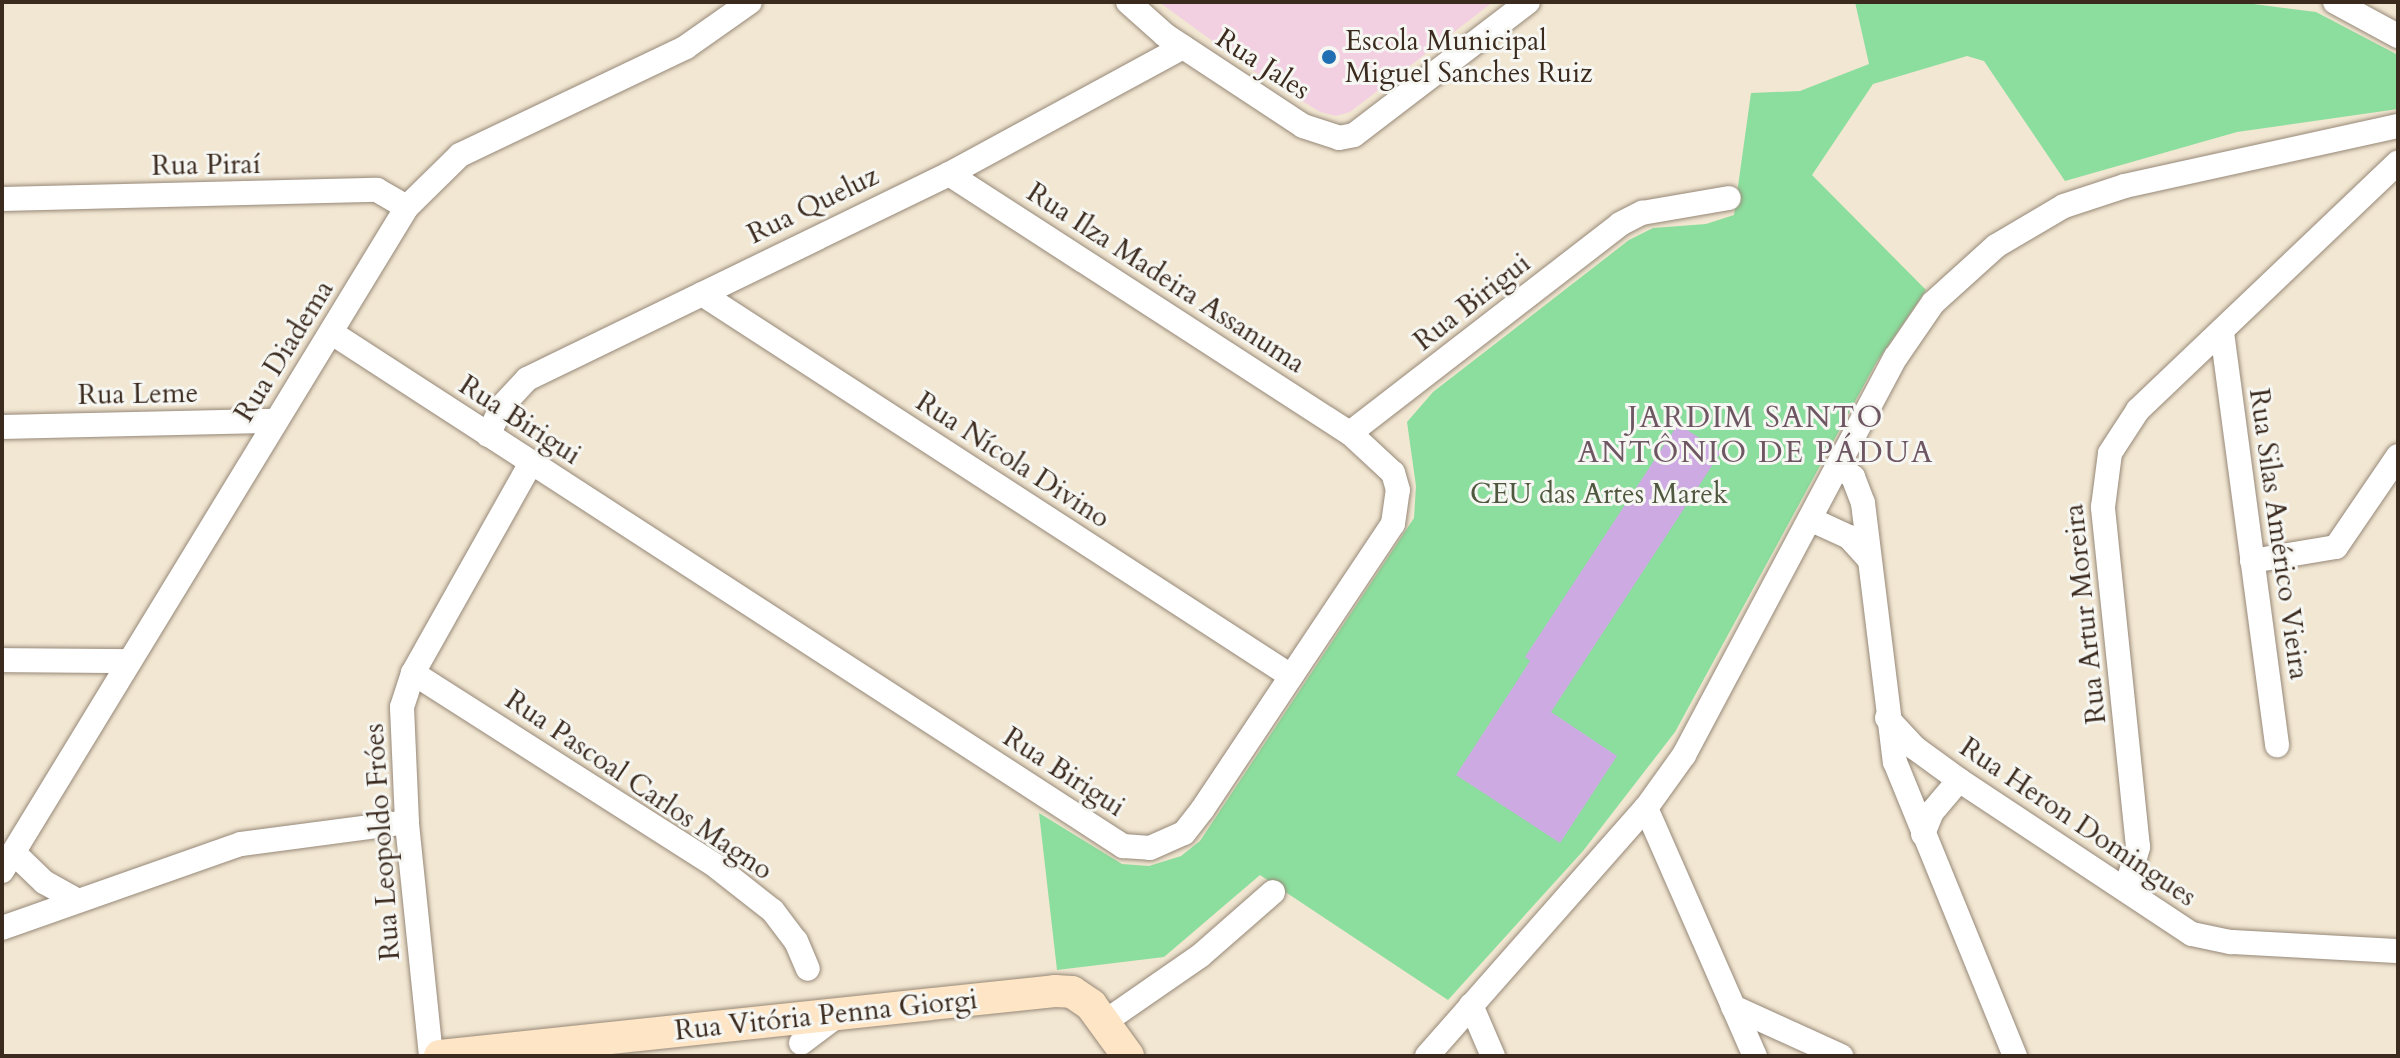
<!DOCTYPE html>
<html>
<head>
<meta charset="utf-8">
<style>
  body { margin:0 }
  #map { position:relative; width:2400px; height:1058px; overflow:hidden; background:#f2e7d2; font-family:Cardo,serif }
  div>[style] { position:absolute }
  .built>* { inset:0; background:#f2d0e2 }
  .green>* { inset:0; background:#8cde9e }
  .building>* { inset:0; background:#cdaae2 }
  .roads { filter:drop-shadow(0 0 2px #968878) drop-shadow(0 0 2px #968878) }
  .street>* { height:24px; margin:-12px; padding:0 12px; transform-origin:12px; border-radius:12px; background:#fff }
  .secondary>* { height:32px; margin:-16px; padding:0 16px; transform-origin:16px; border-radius:16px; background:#fde5c5 }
  .dots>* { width:22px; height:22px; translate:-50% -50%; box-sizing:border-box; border:4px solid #f6f6f2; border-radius:50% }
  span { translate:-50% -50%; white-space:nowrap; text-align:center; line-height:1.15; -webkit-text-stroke:6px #f6f6f2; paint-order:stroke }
  .poi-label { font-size:28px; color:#3b2a1e }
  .left { translate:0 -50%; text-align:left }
  .street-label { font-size:28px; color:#3b2a1e }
  .park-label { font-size:28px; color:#4f573e }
  .neighbourhood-label { font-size:30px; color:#6e5763; letter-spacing:2px }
  .frame { position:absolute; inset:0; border:4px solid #3b2a1e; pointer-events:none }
</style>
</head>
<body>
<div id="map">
  <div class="built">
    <div style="clip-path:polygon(1159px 2px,1493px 2px,1350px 112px,1336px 116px,1320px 112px,1255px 72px)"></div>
  </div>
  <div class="green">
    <div style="clip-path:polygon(1855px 2px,2238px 2px,2316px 12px,2398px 55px,2398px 109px,2237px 132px,2065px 181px,1984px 61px,1967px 56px,1873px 84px,1812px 175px,1926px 290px,1876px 363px,1675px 732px,1583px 851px,1448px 1000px,1260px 875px,1164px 957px,1057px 970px,1039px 813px,1122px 864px,1149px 866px,1181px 856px,1200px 841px,1414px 518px,1416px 486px,1407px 422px,1433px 392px,1629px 240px,1653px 228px,1706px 224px,1734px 215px,1751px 93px,1800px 91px,1869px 64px)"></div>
  </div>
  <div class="building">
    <div style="clip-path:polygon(1678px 424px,1721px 452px,1551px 712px,1617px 756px,1560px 843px,1456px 775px,1530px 661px,1525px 657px)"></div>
  </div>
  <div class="roads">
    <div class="street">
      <div style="left:1128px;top:2px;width:50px;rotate:41.7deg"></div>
      <div style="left:1165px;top:35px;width:165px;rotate:33.4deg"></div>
      <div style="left:1303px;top:126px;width:38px;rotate:18deg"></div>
      <div style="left:1339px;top:138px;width:15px;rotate:-11deg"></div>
      <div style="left:1354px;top:135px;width:219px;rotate:-37.4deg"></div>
      <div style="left:2335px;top:2px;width:72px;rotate:28.4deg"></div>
      <div style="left:949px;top:174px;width:477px;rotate:32.9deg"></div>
      <div style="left:2px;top:199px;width:375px;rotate:-1.4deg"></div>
      <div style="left:377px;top:190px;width:34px;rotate:30deg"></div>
      <div style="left:702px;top:294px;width:702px;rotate:32.97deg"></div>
      <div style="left:2222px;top:332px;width:417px;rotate:82.4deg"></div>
      <div style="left:332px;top:333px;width:943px;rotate:32.97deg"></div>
      <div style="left:1123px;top:846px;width:27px;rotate:4deg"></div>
      <div style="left:1150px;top:848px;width:37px;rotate:-24deg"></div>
      <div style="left:1184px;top:833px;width:29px;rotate:-52deg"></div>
      <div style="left:1202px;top:810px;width:344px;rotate:-56.3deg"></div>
      <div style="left:1393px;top:524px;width:34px;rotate:-82deg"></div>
      <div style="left:1398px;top:490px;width:18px;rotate:-106deg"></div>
      <div style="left:1393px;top:473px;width:59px;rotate:-137.1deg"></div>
      <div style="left:1350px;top:433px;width:341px;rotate:-37.7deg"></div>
      <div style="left:1620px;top:224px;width:25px;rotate:-27deg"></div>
      <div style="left:1642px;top:213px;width:88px;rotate:-9.8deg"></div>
      <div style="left:2px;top:427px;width:274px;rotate:-1.3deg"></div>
      <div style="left:488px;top:435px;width:32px;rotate:-64deg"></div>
      <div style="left:502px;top:406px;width:37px;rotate:-47deg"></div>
      <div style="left:527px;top:379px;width:469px;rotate:-25.9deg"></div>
      <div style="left:949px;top:174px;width:266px;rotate:-28.5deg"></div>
      <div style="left:1839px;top:466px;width:18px;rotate:38deg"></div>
      <div style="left:1853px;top:477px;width:28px;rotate:69deg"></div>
      <div style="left:1863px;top:503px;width:261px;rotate:83deg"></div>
      <div style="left:1895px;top:762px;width:318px;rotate:67.8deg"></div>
      <div style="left:1812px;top:520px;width:41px;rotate:24.7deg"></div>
      <div style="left:1849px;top:537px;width:30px;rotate:48deg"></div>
      <div style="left:2252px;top:561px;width:85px;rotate:-9.5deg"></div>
      <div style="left:2336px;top:547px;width:110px;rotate:-55.7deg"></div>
      <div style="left:2px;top:660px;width:127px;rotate:0.5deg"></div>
      <div style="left:413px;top:673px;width:361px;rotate:32.5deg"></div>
      <div style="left:717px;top:867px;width:71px;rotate:38.2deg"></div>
      <div style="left:773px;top:911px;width:38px;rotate:53deg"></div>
      <div style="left:796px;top:941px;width:30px;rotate:67deg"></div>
      <div style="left:1887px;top:718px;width:41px;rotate:47deg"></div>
      <div style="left:1915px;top:748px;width:54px;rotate:36deg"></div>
      <div style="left:1959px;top:780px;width:279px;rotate:33.5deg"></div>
      <div style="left:2192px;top:934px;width:40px;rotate:12deg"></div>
      <div style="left:2231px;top:942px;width:167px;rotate:3.1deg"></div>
      <div style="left:1646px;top:808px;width:271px;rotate:66.3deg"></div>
      <div style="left:1923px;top:834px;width:24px;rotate:-68deg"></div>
      <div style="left:1932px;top:812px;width:42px;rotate:-49.8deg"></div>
      <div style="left:14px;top:853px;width:42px;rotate:44deg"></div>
      <div style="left:44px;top:882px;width:37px;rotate:29deg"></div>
      <div style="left:2px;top:871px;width:778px;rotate:-58.62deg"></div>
      <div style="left:407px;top:207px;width:74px;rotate:-44.5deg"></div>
      <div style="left:460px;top:155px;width:250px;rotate:-25.5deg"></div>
      <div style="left:686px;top:47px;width:78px;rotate:-35.1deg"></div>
      <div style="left:2126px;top:890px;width:45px;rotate:-74.4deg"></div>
      <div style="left:2138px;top:847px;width:342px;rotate:-95.9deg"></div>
      <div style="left:2103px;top:507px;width:54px;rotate:-82.6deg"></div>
      <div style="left:2110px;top:453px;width:51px;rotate:-56.9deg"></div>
      <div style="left:2138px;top:410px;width:359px;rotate:-43.6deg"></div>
      <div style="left:2px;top:928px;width:253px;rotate:-19.4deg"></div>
      <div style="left:241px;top:844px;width:167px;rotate:-7.5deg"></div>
      <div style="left:1471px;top:1005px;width:56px;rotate:66.7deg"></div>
      <div style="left:1733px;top:1007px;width:119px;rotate:24.4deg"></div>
      <div style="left:1106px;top:1021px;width:114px;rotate:-34.7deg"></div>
      <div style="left:1200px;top:956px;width:97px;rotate:-41.2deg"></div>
      <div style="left:801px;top:1043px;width:50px;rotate:-36.9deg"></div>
      <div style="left:431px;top:1056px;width:235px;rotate:-95.9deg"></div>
      <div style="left:407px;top:822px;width:115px;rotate:-92.5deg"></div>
      <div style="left:402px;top:707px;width:36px;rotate:-72deg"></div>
      <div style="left:413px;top:673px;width:241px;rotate:-60.7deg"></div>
      <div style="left:1427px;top:1056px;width:331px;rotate:-48.6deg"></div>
      <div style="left:1646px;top:808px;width:65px;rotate:-54.4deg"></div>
      <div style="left:1684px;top:755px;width:451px;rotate:-62deg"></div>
      <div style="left:1896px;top:357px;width:65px;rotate:-55.6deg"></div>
      <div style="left:1933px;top:303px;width:85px;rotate:-42.1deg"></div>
      <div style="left:1996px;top:246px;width:79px;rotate:-30.5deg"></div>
      <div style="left:2064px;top:206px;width:64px;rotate:-18.2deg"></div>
      <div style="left:2125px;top:186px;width:280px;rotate:-12.4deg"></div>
    </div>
    <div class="secondary">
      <div style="left:440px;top:1056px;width:618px;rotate:-6.03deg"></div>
      <div style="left:1055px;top:991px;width:17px;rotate:3deg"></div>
      <div style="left:1072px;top:992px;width:23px;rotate:34deg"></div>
      <div style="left:1091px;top:1005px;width:63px;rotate:54deg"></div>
    </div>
  </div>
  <div class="dots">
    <div style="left:1329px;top:57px;background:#1f6fb2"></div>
  </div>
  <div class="poi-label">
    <span class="left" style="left:1345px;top:57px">Escola Municipal<br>Miguel Sanches Ruiz</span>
  </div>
  <div class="street-label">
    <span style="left:1263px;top:64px;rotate:33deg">Rua Jales</span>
    <span style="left:206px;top:165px;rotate:-1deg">Rua Piraí</span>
    <span style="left:813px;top:205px;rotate:-26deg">Rua Queluz</span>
    <span style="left:1166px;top:278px;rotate:33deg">Rua Ilza Madeira Assanuma</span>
    <span style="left:1472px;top:302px;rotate:-38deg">Rua Birigui</span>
    <span style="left:284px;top:351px;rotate:-58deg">Rua Diadema</span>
    <span style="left:138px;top:394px;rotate:-1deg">Rua Leme</span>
    <span style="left:520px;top:420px;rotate:33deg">Rua Birigui</span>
    <span style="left:1013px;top:460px;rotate:33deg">Rua Nícola Divino</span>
    <span style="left:2279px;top:534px;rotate:82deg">Rua Silas Américo Vieira</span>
    <span style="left:2085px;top:614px;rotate:-96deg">Rua Artur Moreira</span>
    <span style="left:1064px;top:772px;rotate:33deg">Rua Birigui</span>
    <span style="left:639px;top:785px;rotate:34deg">Rua Pascoal Carlos Magno</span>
    <span style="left:2078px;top:822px;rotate:34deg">Rua Heron Domingues</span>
    <span style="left:382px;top:842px;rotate:-94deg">Rua Leopoldo Fróes</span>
    <span style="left:826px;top:1015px;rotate:-6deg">Rua Vitória Penna Giorgi</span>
  </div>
  <div class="park-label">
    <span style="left:1599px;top:494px">CEU das Artes Marek</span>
  </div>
  <div class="neighbourhood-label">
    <span style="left:1756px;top:435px">JARDIM SANTO<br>ANTÔNIO DE PÁDUA</span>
  </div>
  <div class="frame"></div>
</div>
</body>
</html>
